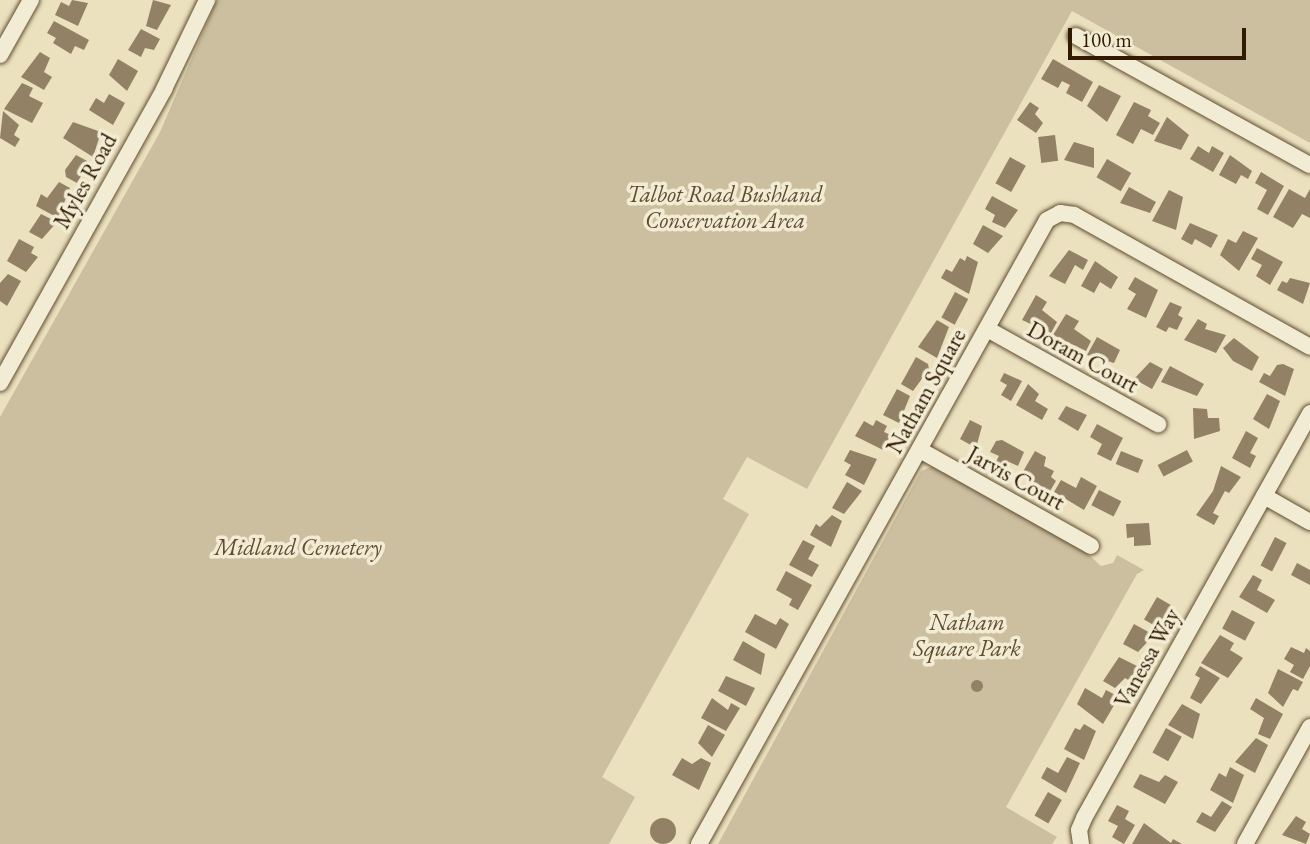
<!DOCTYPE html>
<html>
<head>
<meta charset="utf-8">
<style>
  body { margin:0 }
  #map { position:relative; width:1310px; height:844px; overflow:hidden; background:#ebe1bf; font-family:"EB Garamond",serif }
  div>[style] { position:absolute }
  .green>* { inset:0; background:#cbbf9f }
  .building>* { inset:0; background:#928164; transform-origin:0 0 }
  .round { border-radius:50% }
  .roads { filter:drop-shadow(0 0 2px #604c30) drop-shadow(0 0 2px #604c30) }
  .minor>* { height:16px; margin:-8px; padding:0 8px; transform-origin:8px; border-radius:8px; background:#f2ecd5 }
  span { translate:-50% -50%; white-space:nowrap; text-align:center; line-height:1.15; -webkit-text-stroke:7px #f2ecd5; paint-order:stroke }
  .street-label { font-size:23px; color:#311a01 }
  .park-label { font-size:23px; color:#5f4c30; font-style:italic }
  .scale { position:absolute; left:1068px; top:28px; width:178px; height:32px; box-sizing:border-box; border:4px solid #311a01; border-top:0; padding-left:9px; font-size:21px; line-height:24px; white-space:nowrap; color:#311a01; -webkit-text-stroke:5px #f2ecd5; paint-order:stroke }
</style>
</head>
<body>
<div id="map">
  <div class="green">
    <div style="clip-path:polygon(217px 0,1310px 0,1310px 143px,1072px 11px,807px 489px,747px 457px,723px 499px,749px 514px,602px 777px,635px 797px,609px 844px,0 844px,0 417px,160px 132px)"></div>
    <div style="clip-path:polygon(936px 465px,1073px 540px,1101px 566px,1113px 563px,1117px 555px,1144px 570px,1137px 574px,1006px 807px,1057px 837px,1052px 844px,718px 844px,921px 471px)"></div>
  </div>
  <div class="building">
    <div style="clip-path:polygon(72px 0,88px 3px,78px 26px,55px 15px,61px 2px,69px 6px)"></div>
    <div style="clip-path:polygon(153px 0,171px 5px,157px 30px,146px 26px)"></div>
    <div style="clip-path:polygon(54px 21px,89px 40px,84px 50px,75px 46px,71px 54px,53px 43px,56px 38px,47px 33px)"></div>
    <div style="clip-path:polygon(141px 29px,160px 39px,154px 50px,145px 48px,141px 57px,128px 50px)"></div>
    <div style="clip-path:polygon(40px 52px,50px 58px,44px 72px,52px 77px,44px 90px,21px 77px)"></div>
    <div style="clip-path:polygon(118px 59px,138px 71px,127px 91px,109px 75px)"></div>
    <div style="clip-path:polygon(1053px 59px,1093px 82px,1082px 102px,1066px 93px,1070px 85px,1062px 81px,1058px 88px,1041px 79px)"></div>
    <div style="clip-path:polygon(22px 83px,33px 88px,29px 96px,43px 103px,32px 123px,4px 109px)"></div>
    <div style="clip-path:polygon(1099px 85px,1121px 96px,1107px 122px,1087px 106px)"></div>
    <div style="clip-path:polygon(109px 94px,125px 103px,113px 125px,89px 110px,96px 98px,104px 103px)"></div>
    <div style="clip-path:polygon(1030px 102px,1039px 108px,1035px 114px,1043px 123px,1036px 133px,1017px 120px)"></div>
    <div style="clip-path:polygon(1134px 102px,1151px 110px,1148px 116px,1160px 123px,1153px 135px,1141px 129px,1133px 144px,1116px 135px)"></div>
    <div style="clip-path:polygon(3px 111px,19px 125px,14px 135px,20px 139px,15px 147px,0 138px)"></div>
    <div style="clip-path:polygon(1167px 117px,1189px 135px,1181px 150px,1154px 141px)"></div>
    <div style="clip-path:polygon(73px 122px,101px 132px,93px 157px,63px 138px)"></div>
    <div style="left:1055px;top:135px;width:26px;height:17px;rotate:83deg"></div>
    <div style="clip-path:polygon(1074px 142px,1094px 148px,1094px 168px,1064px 160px)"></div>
    <div style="clip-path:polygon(1198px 146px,1209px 153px,1212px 146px,1224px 153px,1213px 172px,1190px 159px)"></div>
    <div style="clip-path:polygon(76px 155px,89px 162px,77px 183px,66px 177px,65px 170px)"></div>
    <div style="clip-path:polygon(1230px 155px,1252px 171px,1248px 179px,1241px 175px,1236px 184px,1219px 175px)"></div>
    <div style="left:1010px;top:157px;width:18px;height:30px;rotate:29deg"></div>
    <div style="left:1107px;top:159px;width:28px;height:21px;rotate:30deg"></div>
    <div style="clip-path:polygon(1261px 172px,1284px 186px,1268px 215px,1257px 209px,1267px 190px,1255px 183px)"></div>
    <div style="clip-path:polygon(59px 182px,70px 188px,58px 218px,36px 206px,41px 194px,47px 198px)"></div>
    <div style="clip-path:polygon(1129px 187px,1156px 202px,1150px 213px,1120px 203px)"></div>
    <div style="clip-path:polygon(1289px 189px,1305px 198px,1310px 189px,1310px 218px,1302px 214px,1293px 228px,1273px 217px)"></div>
    <div style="clip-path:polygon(1169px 190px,1183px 197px,1176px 230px,1152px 221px)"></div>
    <div style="clip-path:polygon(992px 196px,1018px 210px,1005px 228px,992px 222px,995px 215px,985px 209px)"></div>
    <div style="clip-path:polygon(41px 214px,57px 222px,42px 239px,29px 232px)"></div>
    <div style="clip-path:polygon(1190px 223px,1218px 235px,1211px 248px,1195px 239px,1192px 245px,1181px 239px)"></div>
    <div style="clip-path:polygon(983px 225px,1003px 236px,988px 253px,973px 244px)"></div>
    <div style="clip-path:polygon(1243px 231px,1258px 238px,1239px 271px,1220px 255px,1228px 239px,1236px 243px)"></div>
    <div style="clip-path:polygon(19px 239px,34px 247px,31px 253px,38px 257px,26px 272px,7px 261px)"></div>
    <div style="clip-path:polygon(1257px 248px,1283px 262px,1270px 285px,1256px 276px,1262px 265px,1251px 259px)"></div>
    <div style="clip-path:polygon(1069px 250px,1088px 260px,1083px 270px,1075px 265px,1065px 284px,1049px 276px)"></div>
    <div style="clip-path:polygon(967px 256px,978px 262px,969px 294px,941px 278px,946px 269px,952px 272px,960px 258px,965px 261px)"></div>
    <div style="clip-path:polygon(1095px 261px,1118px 277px,1111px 289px,1100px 282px,1094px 293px,1081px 286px)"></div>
    <div style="clip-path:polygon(8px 274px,21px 281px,7px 306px,0 301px,0 283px)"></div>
    <div style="clip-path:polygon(1135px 277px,1158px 290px,1146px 318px,1127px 309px,1136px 294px,1128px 289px)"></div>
    <div style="clip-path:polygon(1290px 278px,1310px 283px,1303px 304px,1277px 290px,1282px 281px,1287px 283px)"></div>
    <div style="left:955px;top:292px;width:15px;height:29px;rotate:28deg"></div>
    <div style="clip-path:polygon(1036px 295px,1047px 302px,1042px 310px,1057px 322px,1051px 333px,1022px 320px)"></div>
    <div style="clip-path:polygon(1170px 302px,1182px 307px,1178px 315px,1183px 318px,1177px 330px,1169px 327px,1166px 332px,1156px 327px)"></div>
    <div style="clip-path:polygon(1066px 314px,1079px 321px,1074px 329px,1091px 341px,1086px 351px,1053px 335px)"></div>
    <div style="clip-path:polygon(1198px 319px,1207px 324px,1205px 329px,1226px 335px,1216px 353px,1184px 340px)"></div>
    <div style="clip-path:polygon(937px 320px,949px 327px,937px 358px,918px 347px)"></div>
    <div style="clip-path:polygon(1097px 337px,1120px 350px,1114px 363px,1087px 355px)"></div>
    <div style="clip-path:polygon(1234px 338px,1259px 357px,1252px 371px,1233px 361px,1223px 348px)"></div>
    <div style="clip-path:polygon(916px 357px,928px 364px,929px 369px,913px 391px,901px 384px)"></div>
    <div style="clip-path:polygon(1150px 362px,1163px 369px,1152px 389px,1134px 379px)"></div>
    <div style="clip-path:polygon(1283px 364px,1294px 369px,1285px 396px,1259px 382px,1264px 373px,1270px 376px,1277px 365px)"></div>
    <div style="clip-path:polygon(1170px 366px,1204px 384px,1197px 396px,1161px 382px)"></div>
    <div style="clip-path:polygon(1004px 373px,1022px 381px,1011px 401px,1001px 395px,1007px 385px,1000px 381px)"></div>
    <div style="clip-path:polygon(1028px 384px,1039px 394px,1035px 401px,1048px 409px,1042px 420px,1016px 405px)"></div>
    <div style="clip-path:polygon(897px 389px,910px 396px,899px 423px,883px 415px)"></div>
    <div style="clip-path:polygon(1267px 394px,1280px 401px,1269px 429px,1253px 419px)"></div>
    <div style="clip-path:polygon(1066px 406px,1087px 415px,1078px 431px,1058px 419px)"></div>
    <div style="clip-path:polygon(1193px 408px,1207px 409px,1208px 418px,1219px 418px,1220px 431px,1194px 439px)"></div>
    <div style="clip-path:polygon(876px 420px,887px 426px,884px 432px,891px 435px,883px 450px,855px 436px,864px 421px,873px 426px)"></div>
    <div style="clip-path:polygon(970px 420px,982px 426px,976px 448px,960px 439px)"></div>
    <div style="clip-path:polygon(1097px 424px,1123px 438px,1111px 461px,1097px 454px,1102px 444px,1090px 437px)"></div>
    <div style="clip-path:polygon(1246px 431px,1258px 438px,1250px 453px,1256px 456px,1250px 468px,1232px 458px)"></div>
    <div style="clip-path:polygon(1002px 440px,1024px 452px,1018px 466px,1009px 462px,1006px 468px,995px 463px,999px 456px,990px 452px,996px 441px)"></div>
    <div style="clip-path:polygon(850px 450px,877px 459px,864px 485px,845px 475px,851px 465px,844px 461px)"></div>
    <div style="left:1187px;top:450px;width:13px;height:33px;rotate:63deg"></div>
    <div style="clip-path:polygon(1035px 451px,1046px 457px,1044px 466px,1054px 471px,1051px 477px,1056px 481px,1050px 491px,1021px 475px)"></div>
    <div style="left:1121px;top:451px;width:24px;height:14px;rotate:22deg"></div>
    <div style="clip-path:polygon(1221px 466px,1241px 477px,1229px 493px,1225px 491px,1213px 513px,1219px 516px,1214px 525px,1196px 515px,1213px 491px)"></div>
    <div style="clip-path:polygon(1081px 477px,1097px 486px,1084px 510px,1054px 492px,1061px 480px,1076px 488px)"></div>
    <div style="clip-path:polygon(847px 482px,862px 491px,844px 514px,832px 508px)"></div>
    <div style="left:1099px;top:490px;width:25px;height:17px;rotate:27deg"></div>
    <div style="clip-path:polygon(832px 515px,842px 521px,831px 547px,810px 535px,816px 524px,820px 527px)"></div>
    <div style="clip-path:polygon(1149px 523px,1151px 545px,1134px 546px,1134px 537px,1127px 538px,1126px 524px)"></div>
    <div style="left:1275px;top:537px;width:13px;height:32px;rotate:27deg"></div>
    <div style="clip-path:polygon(803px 540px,815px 546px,808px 559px,819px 565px,812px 577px,789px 565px)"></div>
    <div style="clip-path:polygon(1297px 563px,1310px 570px,1310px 585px,1291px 575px)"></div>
    <div style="clip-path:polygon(786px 571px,812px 585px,798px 610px,789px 605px,792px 599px,776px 590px)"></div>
    <div style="clip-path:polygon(1253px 575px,1262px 580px,1257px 590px,1275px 600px,1267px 613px,1239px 597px)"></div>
    <div style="left:1157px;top:597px;width:16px;height:26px;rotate:30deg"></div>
    <div style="left:1232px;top:610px;width:26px;height:21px;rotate:28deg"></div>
    <div style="clip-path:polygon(755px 614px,776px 625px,780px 618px,789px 624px,776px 649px,745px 632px)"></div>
    <div style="clip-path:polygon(1134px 624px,1154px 635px,1138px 652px,1123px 644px)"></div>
    <div style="clip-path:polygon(1220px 635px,1234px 643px,1230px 650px,1243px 658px,1228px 678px,1201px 663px)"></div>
    <div style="clip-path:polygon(743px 641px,765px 654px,761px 675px,733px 660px)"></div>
    <div style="clip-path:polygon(1291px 647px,1304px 653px,1306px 648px,1310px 651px,1310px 666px,1303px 679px,1290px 672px,1294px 665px,1284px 659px)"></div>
    <div style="clip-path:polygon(1119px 657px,1137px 666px,1130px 681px,1125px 678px,1115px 688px,1103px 681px)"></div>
    <div style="clip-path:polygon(1200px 666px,1220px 678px,1201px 704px,1190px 698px,1200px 678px,1195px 675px)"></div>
    <div style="clip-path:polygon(1278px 669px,1303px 682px,1298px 691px,1293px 689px,1283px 707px,1268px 693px)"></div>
    <div style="clip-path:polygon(726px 676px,755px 688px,746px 706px,718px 691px)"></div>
    <div class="round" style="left:971px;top:680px;width:12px;height:12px"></div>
    <div style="clip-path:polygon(1085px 688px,1102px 698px,1106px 690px,1119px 697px,1103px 724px,1077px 704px)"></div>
    <div style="clip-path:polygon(712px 698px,728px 710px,731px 703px,740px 708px,726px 731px,701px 718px)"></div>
    <div style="clip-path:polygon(1256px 698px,1283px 714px,1270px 739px,1258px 734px,1264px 718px,1250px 709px)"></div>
    <div style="clip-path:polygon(1182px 704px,1200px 714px,1193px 739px,1168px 725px)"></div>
    <div style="clip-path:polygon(1084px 724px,1096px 731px,1084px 760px,1064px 749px,1075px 728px,1080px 730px)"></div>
    <div style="clip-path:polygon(708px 725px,725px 735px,712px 757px,698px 743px)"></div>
    <div style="left:1166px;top:728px;width:18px;height:28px;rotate:29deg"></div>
    <div style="clip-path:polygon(1256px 738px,1268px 745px,1255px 773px,1235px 762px)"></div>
    <div style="clip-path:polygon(1067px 757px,1080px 763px,1066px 793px,1041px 778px,1047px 767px,1058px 773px)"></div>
    <div style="clip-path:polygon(682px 758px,692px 764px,701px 758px,711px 763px,699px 790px,672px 775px)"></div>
    <div style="clip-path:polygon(1230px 767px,1244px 775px,1233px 803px,1210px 790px,1219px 773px,1226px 777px)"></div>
    <div style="clip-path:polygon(1140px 774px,1159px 782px,1165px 775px,1178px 782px,1165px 804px,1133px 787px)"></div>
    <div style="left:1048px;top:792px;width:16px;height:27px;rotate:30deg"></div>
    <div style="clip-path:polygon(1222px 801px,1232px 807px,1215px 832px,1196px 822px,1202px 812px,1211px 817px)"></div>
    <div style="clip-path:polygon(1117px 805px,1129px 811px,1125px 819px,1135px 825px,1124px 844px,1112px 837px,1118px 826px,1108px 821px)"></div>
    <div style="clip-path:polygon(1296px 816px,1306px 822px,1302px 829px,1310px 834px,1306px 844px,1282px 835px)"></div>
    <div class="round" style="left:650px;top:818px;width:26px;height:26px"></div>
    <div style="clip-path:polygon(1144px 823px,1171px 843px,1173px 839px,1182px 844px,1132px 844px)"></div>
  </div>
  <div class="roads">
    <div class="minor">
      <div style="left:1076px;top:36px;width:267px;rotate:28.9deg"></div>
      <div style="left:0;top:55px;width:63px;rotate:-60.6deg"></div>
      <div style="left:987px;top:329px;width:196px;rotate:29.1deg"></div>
      <div style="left:0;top:383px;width:337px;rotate:-60.8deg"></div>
      <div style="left:164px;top:89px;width:99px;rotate:-64.2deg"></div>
      <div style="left:920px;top:450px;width:196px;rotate:29.3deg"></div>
      <div style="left:1264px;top:496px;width:53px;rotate:29.5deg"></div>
      <div style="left:699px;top:844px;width:714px;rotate:-60.85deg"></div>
      <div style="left:1047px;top:220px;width:15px;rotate:-28deg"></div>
      <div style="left:1060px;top:213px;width:14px;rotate:8deg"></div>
      <div style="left:1074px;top:215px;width:270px;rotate:29.2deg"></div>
      <div style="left:1081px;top:844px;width:14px;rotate:-98deg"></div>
      <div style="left:1079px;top:830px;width:13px;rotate:-67deg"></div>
      <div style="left:1084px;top:818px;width:464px;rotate:-60.8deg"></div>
      <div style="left:1245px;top:844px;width:134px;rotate:-60.9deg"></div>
    </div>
  </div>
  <div class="street-label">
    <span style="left:85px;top:181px;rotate:-61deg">Myles Road</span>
    <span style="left:1083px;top:357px;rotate:29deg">Doram Court</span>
    <span style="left:926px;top:391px;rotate:-61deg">Natham Square</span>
    <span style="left:1016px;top:478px;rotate:29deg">Jarvis Court</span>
    <span style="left:1147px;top:658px;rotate:-61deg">Vanessa Way</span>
  </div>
  <div class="park-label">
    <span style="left:725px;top:207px">Talbot Road Bushland<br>Conservation Area</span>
    <span style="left:298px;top:547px">Midland Cemetery</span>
    <span style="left:967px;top:635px">Natham<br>Square Park</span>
  </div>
  <div class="scale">100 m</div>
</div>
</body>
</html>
